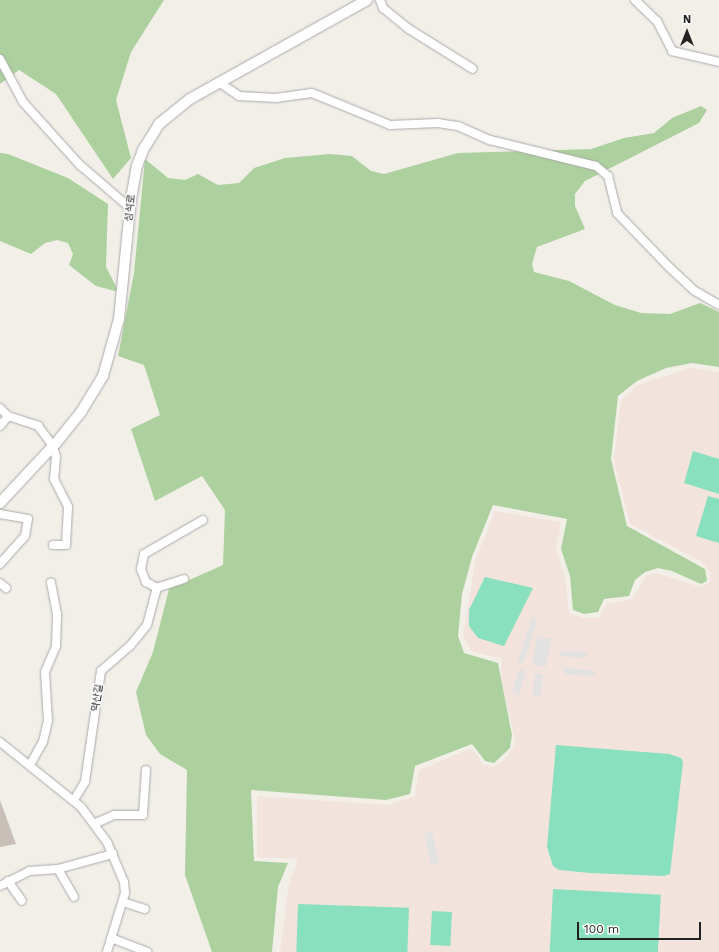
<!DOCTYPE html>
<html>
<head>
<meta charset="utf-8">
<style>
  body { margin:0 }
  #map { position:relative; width:719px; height:952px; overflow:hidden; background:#f2efe9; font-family:"Work Sans","Noto Sans KR",sans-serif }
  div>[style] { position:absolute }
  .military>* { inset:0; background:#f3e3dd }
  .forest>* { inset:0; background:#add19e }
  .pitch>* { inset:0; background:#88e0be; transform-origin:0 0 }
  .parking>* { inset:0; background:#e2e2e2; transform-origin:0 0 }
  .building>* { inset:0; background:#c7bfb8 }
  .roads { filter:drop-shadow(0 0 1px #a9a9a9) drop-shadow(0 0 1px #a9a9a9) }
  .minor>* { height:8px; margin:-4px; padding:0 4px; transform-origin:4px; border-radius:4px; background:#fff }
  .tertiary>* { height:10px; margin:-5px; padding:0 5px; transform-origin:5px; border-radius:5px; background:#fff }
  span { translate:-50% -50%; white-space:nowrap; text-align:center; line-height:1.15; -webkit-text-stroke:3px #fff; paint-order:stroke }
  .street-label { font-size:10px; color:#222 }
  .north { position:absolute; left:667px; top:12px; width:40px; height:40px; -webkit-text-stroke:3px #fff; paint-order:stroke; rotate:0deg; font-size:11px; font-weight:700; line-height:16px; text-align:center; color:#222 }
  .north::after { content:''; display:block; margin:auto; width:14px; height:18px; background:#222; clip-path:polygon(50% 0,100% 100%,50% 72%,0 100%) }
  .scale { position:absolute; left:577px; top:922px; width:124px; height:18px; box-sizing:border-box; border:2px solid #222; border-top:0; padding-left:5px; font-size:12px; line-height:14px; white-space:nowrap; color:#222; -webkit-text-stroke:3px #fff; paint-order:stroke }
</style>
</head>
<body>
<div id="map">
  <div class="military">
    <div style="clip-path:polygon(690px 368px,719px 372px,719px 952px,280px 952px,288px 889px,298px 859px,257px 857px,257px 796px,388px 805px,415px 796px,419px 770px,472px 748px,483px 764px,493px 767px,503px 761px,516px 744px,501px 679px,502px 659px,471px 651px,463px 635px,476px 558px,495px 511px,561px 522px,556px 549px,565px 578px,569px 613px,583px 618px,599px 618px,607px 604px,633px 599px,646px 575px,657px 573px,700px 587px,709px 582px,711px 573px,702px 562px,630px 524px,614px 460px,621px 400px,638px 385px)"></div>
  </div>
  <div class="forest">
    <div style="clip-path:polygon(0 0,164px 0,131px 52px,116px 100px,131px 158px,113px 179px,56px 94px,19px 70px,0 84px)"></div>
    <div style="clip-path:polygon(701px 106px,707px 110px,699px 123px,585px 181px,575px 194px,575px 206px,585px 229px,537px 247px,532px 264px,534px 272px,569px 281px,615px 305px,641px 313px,670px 314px,700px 303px,719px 312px,719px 367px,692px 363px,666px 368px,637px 381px,618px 396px,611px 459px,627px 526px,705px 569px,707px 581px,701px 584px,672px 571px,658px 568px,645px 572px,635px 580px,629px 596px,604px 599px,598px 612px,584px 614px,573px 610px,570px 576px,561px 549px,567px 519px,493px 505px,472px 557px,462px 594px,458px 636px,464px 653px,498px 663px,512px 735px,510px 748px,494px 763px,485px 761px,472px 744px,415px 766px,410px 794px,386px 800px,251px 790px,254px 861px,288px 863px,278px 887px,272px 952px,212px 952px,185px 875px,187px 770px,160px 754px,146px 735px,136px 692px,153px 652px,169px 589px,223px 565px,225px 510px,202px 476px,155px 501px,131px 429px,160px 415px,144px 365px,118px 356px,134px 273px,145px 159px,168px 178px,185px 180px,198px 174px,218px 185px,239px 183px,254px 168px,285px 158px,330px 154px,352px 156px,371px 171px,384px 174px,458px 153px,591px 149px,624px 138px,654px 133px,672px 118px)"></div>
    <div style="clip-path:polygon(0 153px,8px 154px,68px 178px,108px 204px,106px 267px,119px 292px,96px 286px,69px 265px,73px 254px,68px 243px,57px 240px,45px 243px,31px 254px,0 241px)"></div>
  </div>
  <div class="pitch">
    <div style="clip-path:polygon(693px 451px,719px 459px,719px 494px,684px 483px)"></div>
    <div style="clip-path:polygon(708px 496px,719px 499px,719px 543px,696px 536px)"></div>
    <div style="clip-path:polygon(485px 577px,533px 588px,504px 646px,478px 638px,469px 626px,469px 610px)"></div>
    <div style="clip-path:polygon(556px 745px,669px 754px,681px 758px,683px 762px,670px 874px,664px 876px,590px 873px,559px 870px,553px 866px,547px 847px)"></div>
    <div style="left:553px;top:889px;width:108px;height:63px;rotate:3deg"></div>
    <div style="left:298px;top:904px;width:111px;height:48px;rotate:2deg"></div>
    <div style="left:432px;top:911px;width:20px;height:34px;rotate:3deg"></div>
  </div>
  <div class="parking">
    <div style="left:532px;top:617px;width:6px;height:47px;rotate:18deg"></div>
    <div style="left:538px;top:636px;width:14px;height:29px;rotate:12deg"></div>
    <div style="clip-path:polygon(559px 651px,587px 652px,586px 658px,559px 656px)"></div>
    <div style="left:564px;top:668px;width:31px;height:6px;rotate:4deg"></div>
    <div style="left:519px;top:669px;width:7px;height:24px;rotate:16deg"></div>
    <div style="left:535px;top:674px;width:8px;height:22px;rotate:7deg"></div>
    <div style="left:432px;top:832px;width:32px;height:8px;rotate:77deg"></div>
  </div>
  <div class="building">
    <div style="clip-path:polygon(0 800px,16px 844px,0 847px)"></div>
  </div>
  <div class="roads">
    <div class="minor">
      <div style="left:380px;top:0;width:9px;rotate:69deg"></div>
      <div style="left:383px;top:8px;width:33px;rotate:39deg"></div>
      <div style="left:409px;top:29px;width:75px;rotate:32deg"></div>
      <div style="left:635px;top:0;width:30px;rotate:44deg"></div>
      <div style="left:657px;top:21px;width:34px;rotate:63deg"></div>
      <div style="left:672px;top:51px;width:48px;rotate:13.2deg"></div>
      <div style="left:0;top:59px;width:49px;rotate:61.9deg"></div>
      <div style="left:23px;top:102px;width:85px;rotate:47.9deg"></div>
      <div style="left:80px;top:165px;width:66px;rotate:40.7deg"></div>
      <div style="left:220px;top:83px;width:23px;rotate:34deg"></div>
      <div style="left:239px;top:96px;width:37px;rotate:3deg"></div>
      <div style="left:276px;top:98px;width:36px;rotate:-8deg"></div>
      <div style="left:312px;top:93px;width:84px;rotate:22.3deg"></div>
      <div style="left:390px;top:125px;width:48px;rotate:-2.4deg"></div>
      <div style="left:438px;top:123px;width:20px;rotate:9deg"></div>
      <div style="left:458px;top:126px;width:35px;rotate:24deg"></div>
      <div style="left:490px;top:140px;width:109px;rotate:13.8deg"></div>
      <div style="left:596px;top:166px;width:16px;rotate:40deg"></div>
      <div style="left:608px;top:176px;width:38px;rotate:76deg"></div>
      <div style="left:617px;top:213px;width:75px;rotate:46.1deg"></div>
      <div style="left:669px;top:267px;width:35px;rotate:43deg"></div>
      <div style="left:695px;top:291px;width:28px;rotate:30deg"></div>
      <div style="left:0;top:408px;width:11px;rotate:45deg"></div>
      <div style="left:8px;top:416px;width:32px;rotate:18deg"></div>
      <div style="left:38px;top:426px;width:25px;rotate:53deg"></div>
      <div style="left:53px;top:446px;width:11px;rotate:75deg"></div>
      <div style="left:56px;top:457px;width:22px;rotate:95deg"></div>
      <div style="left:54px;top:479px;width:31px;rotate:63deg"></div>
      <div style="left:68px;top:507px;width:38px;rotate:93deg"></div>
      <div style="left:66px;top:545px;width:13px;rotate:180deg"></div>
      <div style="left:0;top:426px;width:13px;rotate:-51deg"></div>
      <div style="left:0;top:514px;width:28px;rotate:10deg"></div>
      <div style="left:28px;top:519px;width:17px;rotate:100deg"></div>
      <div style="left:25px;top:536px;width:38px;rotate:132deg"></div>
      <div style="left:184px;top:579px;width:28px;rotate:162deg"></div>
      <div style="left:157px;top:588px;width:13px;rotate:-151deg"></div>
      <div style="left:146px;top:582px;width:14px;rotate:-111deg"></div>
      <div style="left:141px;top:569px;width:15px;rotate:-79deg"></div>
      <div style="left:144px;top:554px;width:68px;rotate:-30deg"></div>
      <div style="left:0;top:583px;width:8px;rotate:40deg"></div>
      <div style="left:0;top:742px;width:104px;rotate:38.7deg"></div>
      <div style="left:81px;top:807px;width:44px;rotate:53.4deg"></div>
      <div style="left:107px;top:842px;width:43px;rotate:67deg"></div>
      <div style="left:124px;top:882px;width:11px;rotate:85deg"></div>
      <div style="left:125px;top:893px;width:62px;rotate:107deg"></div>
      <div style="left:30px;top:765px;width:26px;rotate:-61deg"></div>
      <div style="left:43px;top:742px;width:22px;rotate:-77deg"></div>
      <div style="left:48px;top:721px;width:49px;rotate:-93.5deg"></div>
      <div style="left:45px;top:672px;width:28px;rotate:-67deg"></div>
      <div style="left:56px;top:646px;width:32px;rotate:-88deg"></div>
      <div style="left:57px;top:614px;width:32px;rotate:-101deg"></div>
      <div style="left:74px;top:800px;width:21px;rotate:-59deg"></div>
      <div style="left:85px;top:782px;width:112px;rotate:-81.8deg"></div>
      <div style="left:101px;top:671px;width:38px;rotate:-41deg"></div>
      <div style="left:130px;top:646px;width:27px;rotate:-51deg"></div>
      <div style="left:147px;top:625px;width:38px;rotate:-75deg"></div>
      <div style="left:96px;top:823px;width:20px;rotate:-24deg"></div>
      <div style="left:114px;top:815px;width:29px"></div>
      <div style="left:143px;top:815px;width:45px;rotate:-86.2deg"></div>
      <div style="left:58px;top:869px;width:32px;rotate:60deg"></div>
      <div style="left:8px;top:881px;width:24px;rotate:55deg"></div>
      <div style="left:0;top:886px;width:33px;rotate:-27deg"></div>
      <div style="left:29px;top:871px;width:29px;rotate:-4deg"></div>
      <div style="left:58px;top:869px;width:57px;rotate:-15.3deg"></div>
      <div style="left:123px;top:902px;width:23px;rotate:18deg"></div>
      <div style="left:111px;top:938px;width:39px;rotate:21deg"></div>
    </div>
    <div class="tertiary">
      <div style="left:0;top:503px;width:82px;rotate:-47deg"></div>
      <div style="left:56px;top:443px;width:40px;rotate:-51deg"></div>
      <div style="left:81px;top:412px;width:42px;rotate:-58.6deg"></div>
      <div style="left:103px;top:376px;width:59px;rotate:-74.3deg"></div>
      <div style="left:119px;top:319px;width:121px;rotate:-84.3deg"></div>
      <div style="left:131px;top:199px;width:34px;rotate:-80deg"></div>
      <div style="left:137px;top:166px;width:17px;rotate:-69deg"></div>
      <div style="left:143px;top:150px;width:31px;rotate:-58deg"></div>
      <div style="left:159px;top:124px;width:40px;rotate:-39deg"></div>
      <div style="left:190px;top:99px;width:203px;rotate:-29.2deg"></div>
    </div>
  </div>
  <div class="street-label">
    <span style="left:130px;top:208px;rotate:-83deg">성석로</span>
    <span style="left:97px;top:698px;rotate:-82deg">약산길</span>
  </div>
  <div class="north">N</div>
  <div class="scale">100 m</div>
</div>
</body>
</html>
